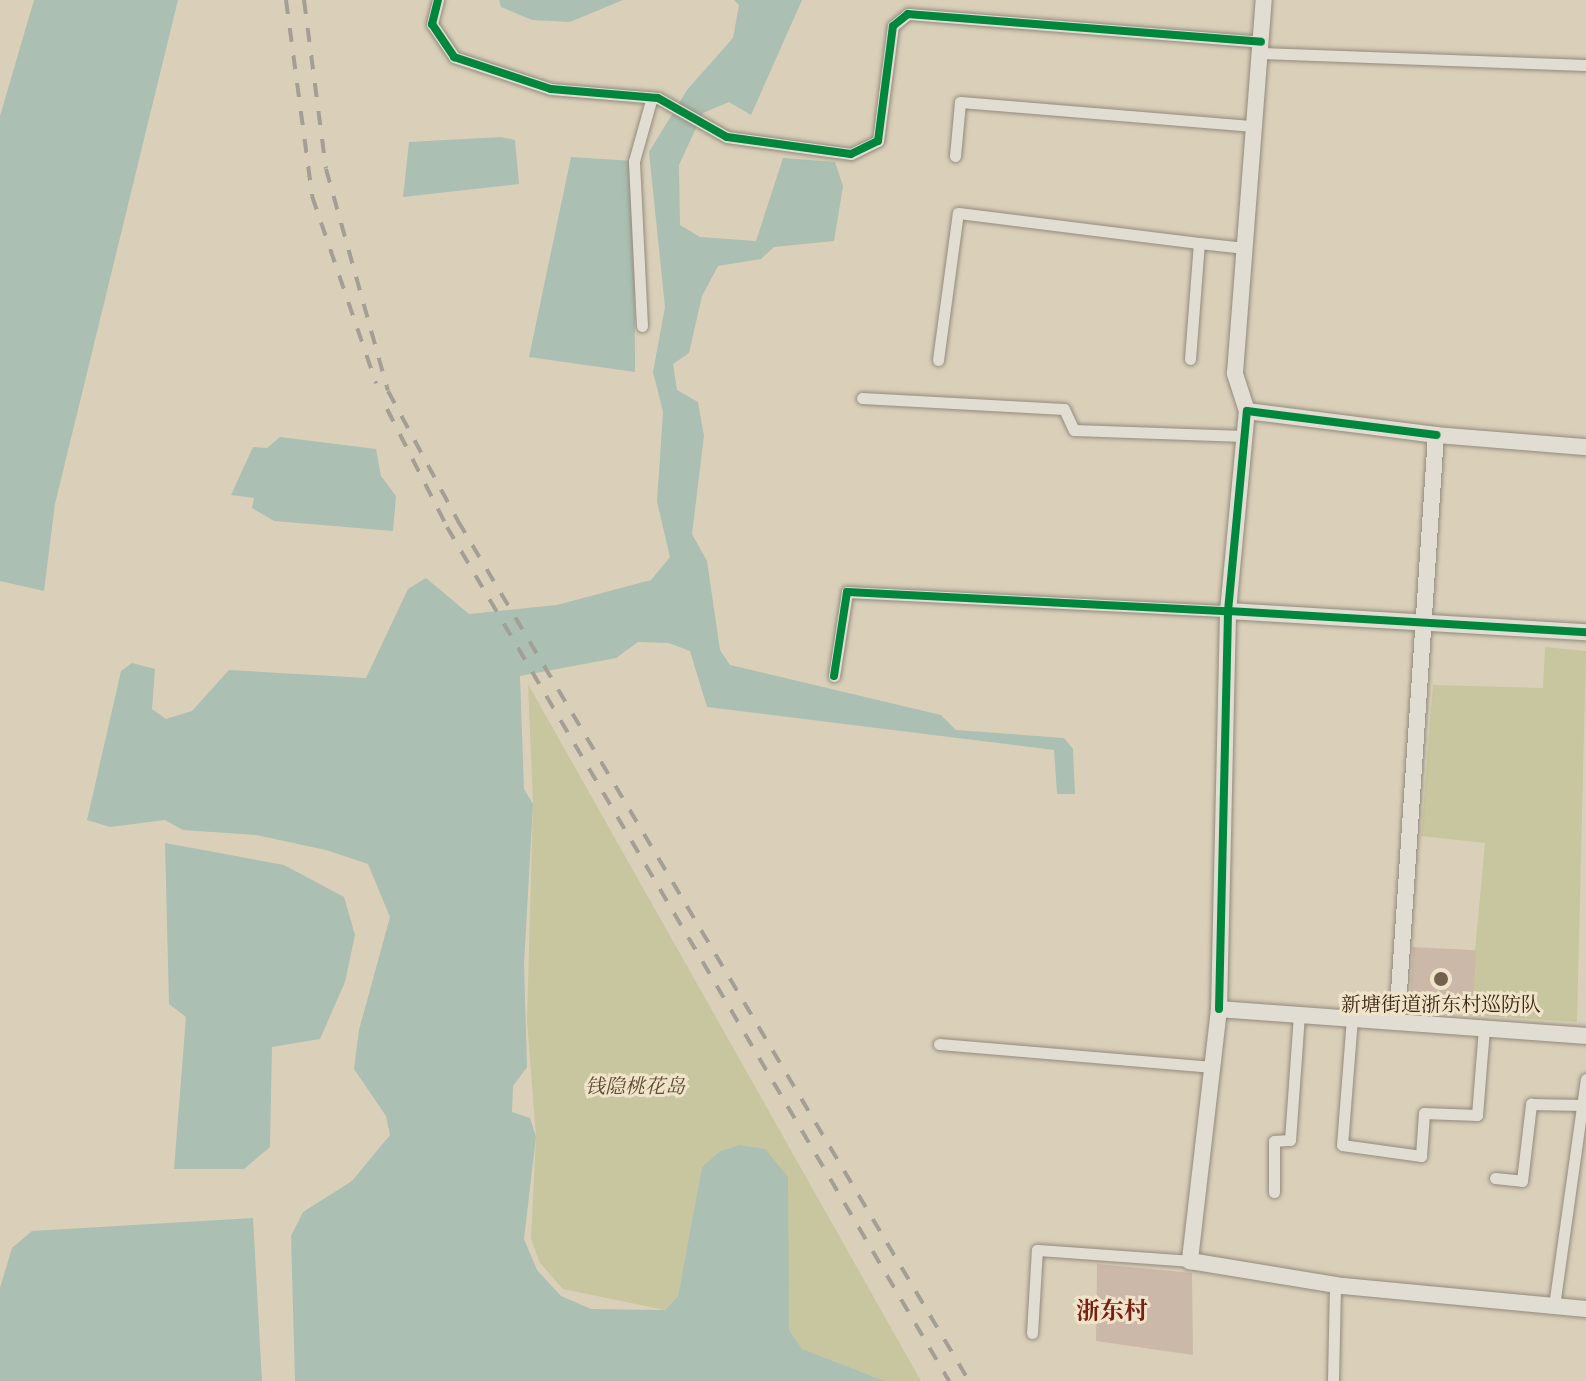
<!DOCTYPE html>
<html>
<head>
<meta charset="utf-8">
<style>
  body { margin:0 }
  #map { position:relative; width:1586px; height:1381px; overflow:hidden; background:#dad0ba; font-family:"Libre Caslon Text","Noto Serif SC",serif }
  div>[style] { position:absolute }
  .green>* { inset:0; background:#c7c69e }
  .water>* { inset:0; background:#abbfb2 }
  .building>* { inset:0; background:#cbb8a8; transform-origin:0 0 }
  .roads { filter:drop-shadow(0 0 2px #938a7c) drop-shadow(0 0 2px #938a7c) }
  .street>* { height:11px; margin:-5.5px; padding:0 5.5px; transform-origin:5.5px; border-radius:5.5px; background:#e2ddd2 }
  .secondary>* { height:16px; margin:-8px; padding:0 8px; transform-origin:8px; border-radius:8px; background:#e2ddd2 }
  .rail>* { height:4px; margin-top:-2px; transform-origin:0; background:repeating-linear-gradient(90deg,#a49f95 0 14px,transparent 0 28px) }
  .cycleway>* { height:8px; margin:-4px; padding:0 4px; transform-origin:4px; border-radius:4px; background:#00873e }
  .dots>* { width:22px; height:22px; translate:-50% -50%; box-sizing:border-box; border:4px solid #efe4ca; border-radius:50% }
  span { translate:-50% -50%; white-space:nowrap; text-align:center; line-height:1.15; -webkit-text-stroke:6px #efe4ca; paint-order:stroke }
  .poi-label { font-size:20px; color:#3d2513 }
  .park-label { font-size:20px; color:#5c4b30; font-style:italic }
  .quarter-label { font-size:24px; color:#7a1f14; font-weight:700 }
</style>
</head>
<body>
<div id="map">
  <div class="green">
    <div style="clip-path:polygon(1545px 647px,1586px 651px,1577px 1022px,1469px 1015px,1485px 843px,1421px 836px,1433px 685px,1543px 688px)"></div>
    <div style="clip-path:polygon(528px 684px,921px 1381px,885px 1381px,802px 1349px,789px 1330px,764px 1149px,740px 1145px,720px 1151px,702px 1167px,678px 1296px,665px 1310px,563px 1289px,540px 1263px,531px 1239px,536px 1137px,527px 1021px,533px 803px)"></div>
  </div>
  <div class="water">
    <div style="clip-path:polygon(34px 0,178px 0,55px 504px,44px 591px,0 581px,0 116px)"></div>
    <div style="clip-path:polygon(499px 0,623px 0,570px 22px,532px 20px,501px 7px)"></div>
    <div style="clip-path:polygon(734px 0,802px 0,751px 115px,729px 102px,703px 113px,679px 165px,680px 225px,700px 237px,756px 241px,783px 158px,835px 162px,843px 186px,834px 241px,774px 247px,761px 259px,718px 266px,702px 296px,689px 353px,673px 364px,677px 390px,698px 402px,704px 436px,692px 534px,707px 561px,720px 650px,730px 665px,941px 715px,956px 730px,1064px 738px,1073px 749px,1075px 794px,1057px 794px,1054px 750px,707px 707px,690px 651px,669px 643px,638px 642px,616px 658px,520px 676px,524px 789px,533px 804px,524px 964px,527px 1067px,513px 1086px,512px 1112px,530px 1118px,536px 1137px,524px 1239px,537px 1270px,561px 1296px,591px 1309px,665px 1310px,678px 1296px,702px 1167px,720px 1151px,740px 1145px,765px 1149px,788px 1177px,789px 1330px,802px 1349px,885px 1381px,295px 1381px,291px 1236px,303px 1212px,352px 1181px,390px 1135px,386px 1116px,354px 1069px,359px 1030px,390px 917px,368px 864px,326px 850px,256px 835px,183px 830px,165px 820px,110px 827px,87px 820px,121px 671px,132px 663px,155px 669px,152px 709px,166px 719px,192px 711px,229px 670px,366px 678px,408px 589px,426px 578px,469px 614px,557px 605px,651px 580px,670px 557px,657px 502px,663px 412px,653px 372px,665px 307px,649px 152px,687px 90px,733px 38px,739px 5px)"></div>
    <div style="clip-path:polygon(501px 137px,515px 140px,519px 184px,403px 197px,409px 142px)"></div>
    <div style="clip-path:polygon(571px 157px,634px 161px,635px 372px,529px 357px)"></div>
    <div style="clip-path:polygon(280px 437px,376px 449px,381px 476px,396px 496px,393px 531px,274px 521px,252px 508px,254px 498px,231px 495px,253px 447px,267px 448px)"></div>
    <div style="clip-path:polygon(165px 843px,284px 865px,344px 897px,355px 935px,345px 982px,320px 1039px,272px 1047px,270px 1147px,244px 1169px,174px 1169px,186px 1017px,169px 1004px)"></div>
    <div style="clip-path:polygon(253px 1218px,262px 1381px,0 1381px,0 1288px,12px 1248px,32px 1231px)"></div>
  </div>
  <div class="building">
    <div style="left:1413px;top:947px;width:63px;height:62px;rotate:3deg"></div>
    <div style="clip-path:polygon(1097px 1264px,1192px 1273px,1193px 1355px,1096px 1341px)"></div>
  </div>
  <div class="roads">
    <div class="street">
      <div style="left:438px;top:0;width:25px;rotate:104deg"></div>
      <div style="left:432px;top:24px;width:40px;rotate:56deg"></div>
      <div style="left:454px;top:57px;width:102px;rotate:18.3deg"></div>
      <div style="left:551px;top:89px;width:107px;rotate:4.8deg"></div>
      <div style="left:658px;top:98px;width:79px;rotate:29.5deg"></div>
      <div style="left:727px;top:137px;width:125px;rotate:7.8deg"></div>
      <div style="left:851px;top:154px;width:30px;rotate:-26deg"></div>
      <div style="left:878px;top:141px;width:116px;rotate:-82.6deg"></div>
      <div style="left:893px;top:26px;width:19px;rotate:-39deg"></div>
      <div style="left:908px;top:14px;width:354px;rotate:4.5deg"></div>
      <div style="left:1260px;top:53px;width:326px;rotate:2.1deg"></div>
      <div style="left:955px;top:156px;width:54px;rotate:-84.7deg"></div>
      <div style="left:960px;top:102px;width:295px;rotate:4.7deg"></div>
      <div style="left:642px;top:326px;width:165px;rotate:-92.8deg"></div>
      <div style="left:634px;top:161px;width:66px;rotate:-74.3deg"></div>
      <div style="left:1190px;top:359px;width:116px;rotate:-85.6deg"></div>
      <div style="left:1199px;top:243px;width:46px;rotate:6.2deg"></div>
      <div style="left:938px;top:360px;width:148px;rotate:-82.3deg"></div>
      <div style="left:958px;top:213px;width:243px;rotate:7.1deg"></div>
      <div style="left:862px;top:398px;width:202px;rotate:3.1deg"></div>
      <div style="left:1064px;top:409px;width:23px;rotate:65deg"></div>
      <div style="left:1074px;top:430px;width:170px;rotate:2deg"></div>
      <div style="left:834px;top:676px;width:85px;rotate:-81.2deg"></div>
      <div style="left:847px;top:592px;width:381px;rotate:2.9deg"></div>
      <div style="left:1352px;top:1018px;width:127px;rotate:94.5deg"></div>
      <div style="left:1342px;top:1145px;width:80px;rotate:7.9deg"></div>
      <div style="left:1421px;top:1156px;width:43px;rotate:-86deg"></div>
      <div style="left:1424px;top:1113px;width:53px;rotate:2.2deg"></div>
      <div style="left:1477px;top:1115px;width:87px;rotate:-85.4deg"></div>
      <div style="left:939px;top:1044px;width:275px;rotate:4.8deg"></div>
      <div style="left:1495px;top:1178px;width:27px;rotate:6deg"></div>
      <div style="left:1522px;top:1181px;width:78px;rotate:-83.3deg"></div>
      <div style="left:1531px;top:1104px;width:51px;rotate:1.1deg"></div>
      <div style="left:1274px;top:1192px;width:51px;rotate:-90deg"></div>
      <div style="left:1274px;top:1141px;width:16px;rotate:-4deg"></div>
      <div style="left:1290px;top:1140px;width:126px;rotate:-85.9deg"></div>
      <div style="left:1554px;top:1306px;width:229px;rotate:-82deg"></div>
      <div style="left:1032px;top:1333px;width:83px;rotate:-86.6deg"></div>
      <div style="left:1037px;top:1250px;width:153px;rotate:4.1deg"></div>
      <div style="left:1333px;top:1381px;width:97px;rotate:-88.8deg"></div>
    </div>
    <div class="secondary">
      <div style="left:1247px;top:411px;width:191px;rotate:7.2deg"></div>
      <div style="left:1228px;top:611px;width:201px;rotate:-84.6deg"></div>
      <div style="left:1247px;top:411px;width:40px;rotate:-108deg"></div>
      <div style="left:1235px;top:373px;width:374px;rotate:-85.6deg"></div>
      <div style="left:1219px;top:1009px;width:398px;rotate:-88.7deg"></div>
      <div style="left:1228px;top:611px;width:359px;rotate:3.4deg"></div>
      <div style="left:1397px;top:1022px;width:588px;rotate:-86.2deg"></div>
      <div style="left:1436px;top:435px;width:150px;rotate:4.6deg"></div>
      <div style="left:1586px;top:1036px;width:368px;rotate:-175.8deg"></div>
      <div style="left:1219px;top:1009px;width:254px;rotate:96.6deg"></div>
      <div style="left:1190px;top:1261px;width:155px;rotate:9.3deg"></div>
      <div style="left:1343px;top:1286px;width:244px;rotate:5.4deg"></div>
    </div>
  </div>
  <div class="rail">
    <div style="left:286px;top:0;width:198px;rotate:82.4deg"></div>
    <div style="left:312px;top:196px;width:198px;rotate:71.1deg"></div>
    <div style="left:304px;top:0;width:170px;rotate:82.6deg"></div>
    <div style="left:326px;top:169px;width:230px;rotate:74.4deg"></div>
    <div style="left:388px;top:391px;width:148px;rotate:61.7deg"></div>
    <div style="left:458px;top:521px;width:1000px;rotate:59.28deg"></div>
    <div style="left:387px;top:409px;width:132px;rotate:63deg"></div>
    <div style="left:447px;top:527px;width:991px;rotate:59.55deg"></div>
  </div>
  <div class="cycleway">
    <div style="left:438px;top:0;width:25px;rotate:104deg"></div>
    <div style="left:432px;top:24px;width:40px;rotate:56deg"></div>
    <div style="left:454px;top:57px;width:102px;rotate:18.3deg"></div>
    <div style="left:551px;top:89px;width:107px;rotate:4.8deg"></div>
    <div style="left:658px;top:98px;width:79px;rotate:29.5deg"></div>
    <div style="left:727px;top:137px;width:125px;rotate:7.8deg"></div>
    <div style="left:851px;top:154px;width:30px;rotate:-26deg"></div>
    <div style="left:878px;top:141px;width:116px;rotate:-82.6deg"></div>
    <div style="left:893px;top:26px;width:19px;rotate:-39deg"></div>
    <div style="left:908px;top:14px;width:354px;rotate:4.5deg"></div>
    <div style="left:834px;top:676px;width:85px;rotate:-81.2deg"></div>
    <div style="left:847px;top:592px;width:381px;rotate:2.9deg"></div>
    <div style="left:1228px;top:611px;width:201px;rotate:-84.6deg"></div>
    <div style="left:1247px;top:411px;width:191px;rotate:7.2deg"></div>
    <div style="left:1219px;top:1009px;width:398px;rotate:-88.7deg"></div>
    <div style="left:1228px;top:611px;width:359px;rotate:3.4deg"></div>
  </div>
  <div class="dots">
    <div style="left:1441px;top:979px;background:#74614d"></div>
  </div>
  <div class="poi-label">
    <span style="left:1441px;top:1004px">新塘街道浙东村巡防队</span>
  </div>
  <div class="park-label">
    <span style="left:635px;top:1086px">钱隐桃花岛</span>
  </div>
  <div class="quarter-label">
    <span style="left:1112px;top:1311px">浙东村</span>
  </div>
</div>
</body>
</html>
